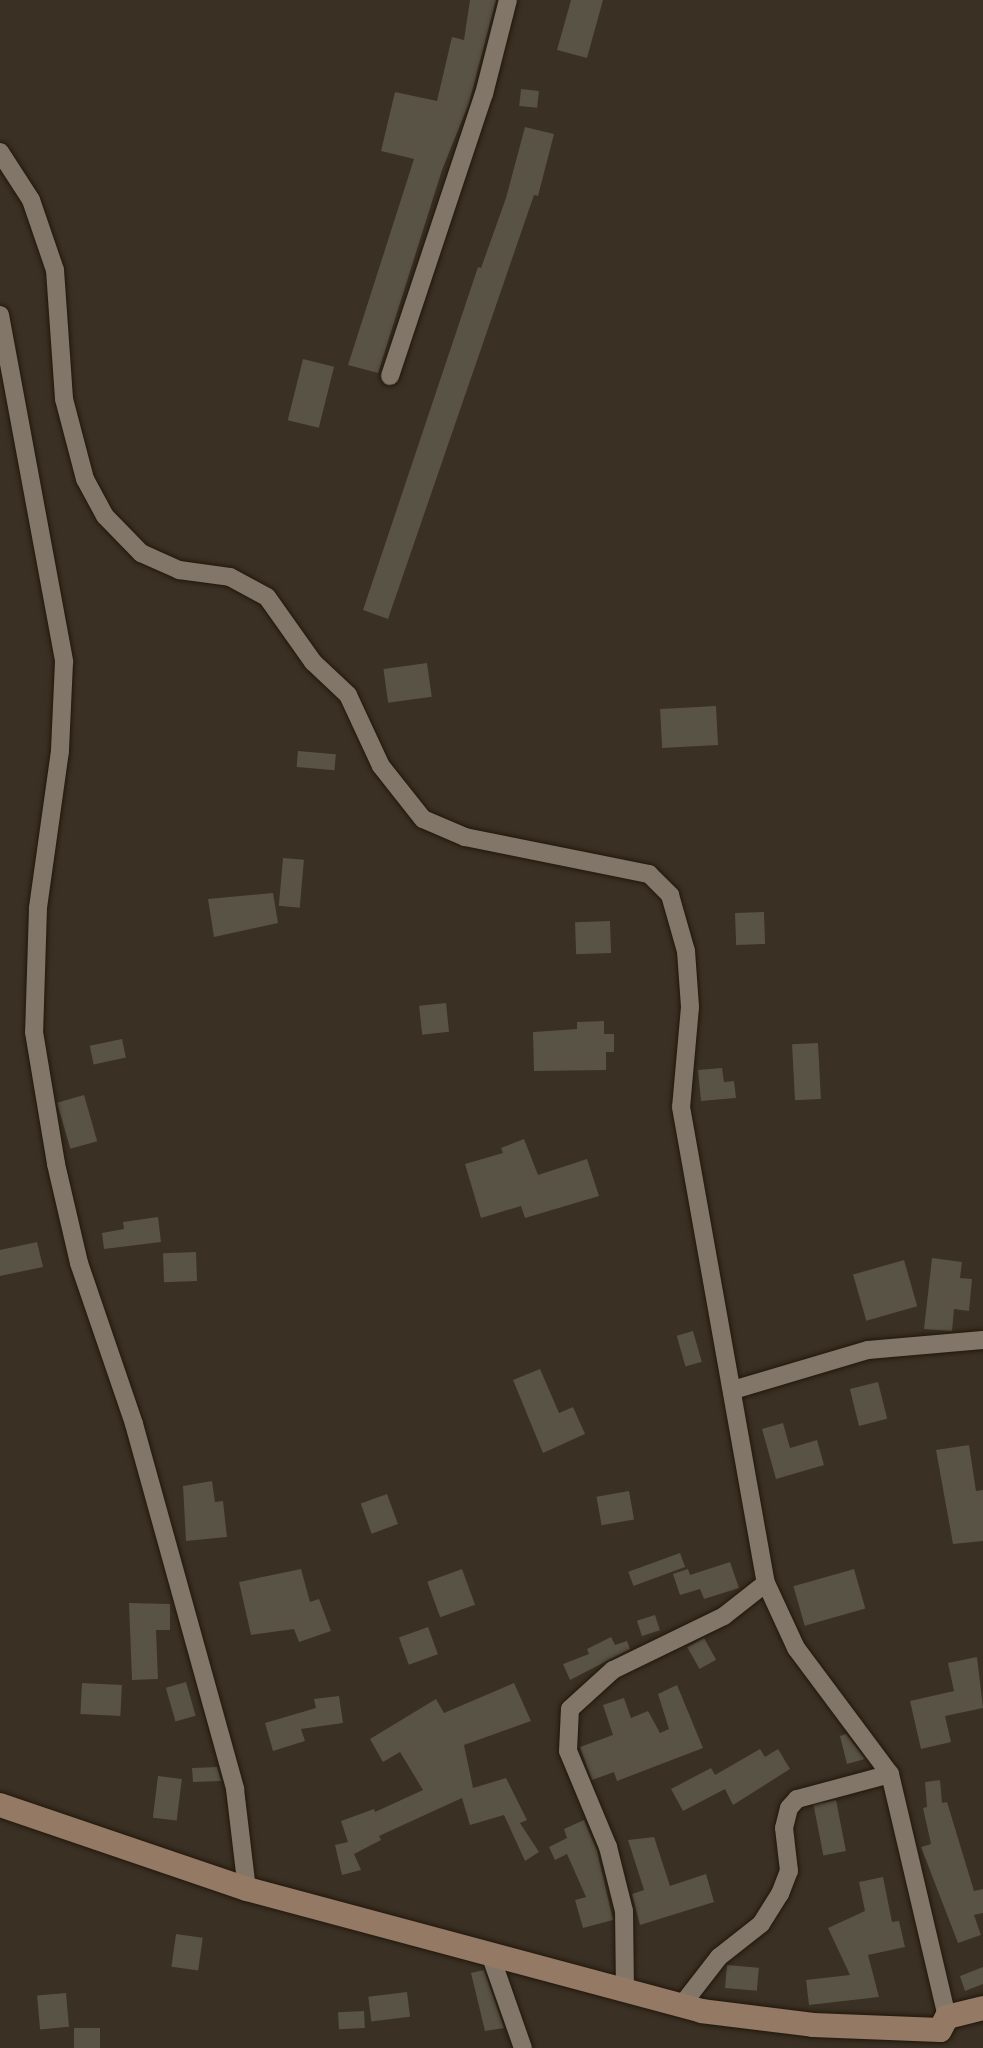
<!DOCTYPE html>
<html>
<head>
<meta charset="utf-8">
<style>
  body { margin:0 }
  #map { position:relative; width:983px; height:2048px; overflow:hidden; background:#3a3023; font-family:"Fira Sans",sans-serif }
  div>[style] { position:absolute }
  .building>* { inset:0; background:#585344; transform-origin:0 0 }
  .roads { filter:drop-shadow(0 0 2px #21170c) drop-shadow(0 0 2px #21170c) }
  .street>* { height:18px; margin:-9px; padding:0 9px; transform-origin:9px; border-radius:9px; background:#827669 }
  .secondary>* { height:24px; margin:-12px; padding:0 12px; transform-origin:12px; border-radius:12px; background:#947965 }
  span { translate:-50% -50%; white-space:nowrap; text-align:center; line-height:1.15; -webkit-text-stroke:5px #3a3023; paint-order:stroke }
</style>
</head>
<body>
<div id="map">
  <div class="building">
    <div style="clip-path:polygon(470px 0,496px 0,469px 103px,442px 170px,378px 373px,348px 365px,414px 159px,381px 151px,395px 92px,437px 101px,452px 37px,464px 40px)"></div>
    <div style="clip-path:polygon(571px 0,603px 0,587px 58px,557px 50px)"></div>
    <div style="left:521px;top:89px;width:18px;height:17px;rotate:6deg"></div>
    <div style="clip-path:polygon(525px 127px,554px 134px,538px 196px,534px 195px,388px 619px,363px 610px,478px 267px,481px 268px,506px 198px)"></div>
    <div style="left:303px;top:359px;width:32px;height:63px;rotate:14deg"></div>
    <div style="left:427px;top:663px;width:34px;height:44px;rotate:82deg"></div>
    <div style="left:716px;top:706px;width:39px;height:56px;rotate:87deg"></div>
    <div style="left:298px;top:751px;width:38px;height:16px;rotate:5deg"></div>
    <div style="left:283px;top:858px;width:21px;height:48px;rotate:5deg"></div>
    <div style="clip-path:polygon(273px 893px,278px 923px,214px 937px,208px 899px)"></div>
    <div style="left:764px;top:912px;width:32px;height:29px;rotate:88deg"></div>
    <div style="left:610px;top:921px;width:32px;height:35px;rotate:88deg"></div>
    <div style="left:446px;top:1003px;width:29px;height:27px;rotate:84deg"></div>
    <div style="clip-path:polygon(604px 1021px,604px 1034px,614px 1034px,614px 1052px,606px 1052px,606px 1070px,534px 1071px,533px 1032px,577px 1029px,577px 1022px)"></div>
    <div style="left:122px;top:1039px;width:19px;height:33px;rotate:78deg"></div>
    <div style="left:818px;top:1043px;width:56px;height:26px;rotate:87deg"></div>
    <div style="clip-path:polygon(722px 1068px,724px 1082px,734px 1081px,736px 1098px,701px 1101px,698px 1070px)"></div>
    <div style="left:84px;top:1095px;width:48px;height:28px;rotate:74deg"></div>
    <div style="clip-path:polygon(524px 1139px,538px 1175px,587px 1159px,599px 1196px,525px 1218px,521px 1206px,481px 1218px,465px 1164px,503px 1153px,501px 1148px)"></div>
    <div style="clip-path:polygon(158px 1217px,161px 1242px,104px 1249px,102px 1233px,124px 1229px,123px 1222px)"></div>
    <div style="clip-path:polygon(37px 1242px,43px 1267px,0 1276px,0 1250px)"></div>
    <div style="left:196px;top:1252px;width:29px;height:33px;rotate:88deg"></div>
    <div style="clip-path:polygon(932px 1258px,962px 1262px,960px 1278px,972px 1279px,969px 1311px,954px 1309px,952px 1331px,924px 1329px)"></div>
    <div style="left:904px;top:1260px;width:48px;height:53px;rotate:74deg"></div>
    <div style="left:693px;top:1331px;width:32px;height:17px;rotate:74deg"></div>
    <div style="clip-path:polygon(540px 1369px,559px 1413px,573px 1407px,585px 1434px,543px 1453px,513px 1380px)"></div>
    <div style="left:878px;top:1382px;width:38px;height:29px;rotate:76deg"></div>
    <div style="clip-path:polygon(783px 1423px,790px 1448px,817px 1440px,824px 1465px,776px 1479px,762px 1429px)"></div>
    <div style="clip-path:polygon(969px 1445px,976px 1491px,983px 1490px,983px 1541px,953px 1544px,936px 1450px)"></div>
    <div style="clip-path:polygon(212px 1481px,215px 1502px,223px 1501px,227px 1537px,186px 1541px,183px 1486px)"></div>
    <div style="left:629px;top:1491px;width:29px;height:33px;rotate:80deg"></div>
    <div style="left:387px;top:1494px;width:32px;height:28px;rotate:70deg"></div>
    <div style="left:680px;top:1553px;width:15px;height:55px;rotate:70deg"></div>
    <div style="clip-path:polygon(730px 1562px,739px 1588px,704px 1599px,700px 1589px,680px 1595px,673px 1574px,688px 1569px,690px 1575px)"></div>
    <div style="clip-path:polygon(301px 1569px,310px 1602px,319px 1599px,331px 1631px,299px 1642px,294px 1629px,251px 1635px,239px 1582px)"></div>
    <div style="left:462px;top:1569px;width:38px;height:37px;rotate:70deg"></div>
    <div style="left:854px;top:1569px;width:41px;height:63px;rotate:74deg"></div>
    <div style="clip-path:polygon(129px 1603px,170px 1604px,170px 1630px,156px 1630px,158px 1679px,132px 1680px)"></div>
    <div style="left:655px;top:1615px;width:16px;height:19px;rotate:72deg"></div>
    <div style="left:428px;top:1627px;width:29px;height:31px;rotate:70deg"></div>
    <div style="clip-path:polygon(611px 1637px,615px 1645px,627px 1641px,630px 1649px,570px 1680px,563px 1664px,589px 1654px,587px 1649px)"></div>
    <div style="left:704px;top:1638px;width:25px;height:19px;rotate:61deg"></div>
    <div style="clip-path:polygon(977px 1657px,983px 1708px,945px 1716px,951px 1742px,921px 1749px,910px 1701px,954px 1691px,948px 1663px)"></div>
    <div style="left:186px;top:1682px;width:35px;height:21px;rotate:74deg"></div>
    <div style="left:82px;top:1683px;width:40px;height:31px;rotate:3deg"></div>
    <div style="clip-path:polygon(514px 1683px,531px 1721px,464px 1745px,473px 1788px,506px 1778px,527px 1820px,520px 1823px,539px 1852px,525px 1861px,504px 1815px,470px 1825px,462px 1798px,379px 1836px,381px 1840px,354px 1854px,361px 1870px,342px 1875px,335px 1845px,348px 1842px,341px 1821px,374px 1809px,375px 1812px,423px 1790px,400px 1752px,383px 1762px,370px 1739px,436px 1699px,444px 1713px)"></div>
    <div style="clip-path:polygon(677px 1685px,703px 1748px,617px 1781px,614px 1772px,592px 1780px,580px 1747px,613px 1735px,603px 1705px,624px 1698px,631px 1718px,648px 1711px,660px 1733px,669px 1729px,658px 1694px)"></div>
    <div style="clip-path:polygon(339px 1696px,343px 1723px,301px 1729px,305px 1741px,273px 1751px,265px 1723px,316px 1708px,314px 1699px)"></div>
    <div style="clip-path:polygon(846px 1734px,865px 1759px,847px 1764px,840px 1736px)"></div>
    <div style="clip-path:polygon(760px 1749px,765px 1757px,778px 1749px,790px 1769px,733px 1805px,725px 1789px,683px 1811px,671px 1789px,711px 1768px,715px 1775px)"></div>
    <div style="clip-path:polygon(217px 1767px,221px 1781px,193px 1782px,192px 1768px)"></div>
    <div style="left:158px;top:1776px;width:24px;height:42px;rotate:7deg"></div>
    <div style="clip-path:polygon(940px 1780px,942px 1803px,947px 1802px,974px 1891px,983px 1889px,983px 1913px,974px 1915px,981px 1935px,958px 1943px,921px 1847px,931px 1844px,923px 1808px,927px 1807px,925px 1782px)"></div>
    <div style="left:836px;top:1800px;width:52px;height:23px;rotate:79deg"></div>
    <div style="clip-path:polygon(584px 1820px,597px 1851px,613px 1920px,583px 1928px,575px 1900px,586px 1897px,567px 1854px,555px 1860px,549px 1847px,567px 1838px,564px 1829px)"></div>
    <div style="clip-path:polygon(654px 1837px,670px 1886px,706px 1874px,714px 1902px,640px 1925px,632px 1894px,644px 1890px,628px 1840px)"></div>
    <div style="clip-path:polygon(883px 1877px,892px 1922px,899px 1921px,905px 1947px,868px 1955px,879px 1997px,809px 2005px,806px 1980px,850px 1975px,828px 1928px,865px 1911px,859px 1882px)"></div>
    <div style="left:176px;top:1934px;width:27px;height:33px;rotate:8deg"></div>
    <div style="left:727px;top:1965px;width:32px;height:23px;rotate:5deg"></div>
    <div style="clip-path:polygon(983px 1967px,983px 1984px,965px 1991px,960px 1976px)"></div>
    <div style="clip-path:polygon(484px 1970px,504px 2028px,485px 2031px,471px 1973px)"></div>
    <div style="left:407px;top:1992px;width:25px;height:39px;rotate:83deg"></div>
    <div style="left:66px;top:1993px;width:34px;height:29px;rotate:85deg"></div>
    <div style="left:364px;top:2011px;width:17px;height:26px;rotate:87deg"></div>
    <div style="left:74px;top:2028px;width:26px;height:20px"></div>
  </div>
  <div class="roads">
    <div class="street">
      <div style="left:0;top:152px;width:57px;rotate:57.1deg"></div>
      <div style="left:31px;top:200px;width:74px;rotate:71.1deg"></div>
      <div style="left:55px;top:270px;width:129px;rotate:86deg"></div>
      <div style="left:64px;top:399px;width:83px;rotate:75.3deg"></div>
      <div style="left:85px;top:479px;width:42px;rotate:61.6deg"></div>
      <div style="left:105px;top:516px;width:52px;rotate:45.8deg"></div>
      <div style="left:141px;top:553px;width:42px;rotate:24.1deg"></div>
      <div style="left:179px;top:570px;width:51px;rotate:7.8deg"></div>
      <div style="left:230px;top:577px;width:42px;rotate:28.4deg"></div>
      <div style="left:267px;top:597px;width:80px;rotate:54.7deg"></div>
      <div style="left:313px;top:662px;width:48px;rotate:43.3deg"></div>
      <div style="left:348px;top:695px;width:78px;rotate:65.1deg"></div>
      <div style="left:381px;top:766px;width:68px;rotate:51.6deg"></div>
      <div style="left:423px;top:819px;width:46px;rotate:23.2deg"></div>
      <div style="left:465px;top:837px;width:188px;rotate:11.4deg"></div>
      <div style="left:649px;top:874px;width:30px;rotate:45deg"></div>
      <div style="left:670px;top:895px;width:58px;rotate:74.1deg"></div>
      <div style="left:686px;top:951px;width:56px;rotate:85.9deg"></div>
      <div style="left:690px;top:1007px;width:100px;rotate:95.1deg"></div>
      <div style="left:681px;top:1107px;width:484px;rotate:79.9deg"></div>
      <div style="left:766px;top:1583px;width:72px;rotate:65.2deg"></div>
      <div style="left:796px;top:1648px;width:157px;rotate:53.3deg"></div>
      <div style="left:890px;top:1774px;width:250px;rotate:76.8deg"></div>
      <div style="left:0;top:315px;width:353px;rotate:79.5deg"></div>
      <div style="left:64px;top:662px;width:89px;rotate:92.6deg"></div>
      <div style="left:60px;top:751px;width:159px;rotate:98deg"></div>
      <div style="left:38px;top:908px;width:124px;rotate:91.8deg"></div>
      <div style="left:34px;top:1032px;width:134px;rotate:80.5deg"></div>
      <div style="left:56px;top:1164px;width:102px;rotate:76.9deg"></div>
      <div style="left:79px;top:1263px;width:170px;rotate:71.1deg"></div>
      <div style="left:134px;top:1424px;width:379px;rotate:74.5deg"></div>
      <div style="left:235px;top:1789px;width:101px;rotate:83.2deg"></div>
      <div style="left:390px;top:376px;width:297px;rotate:-71.6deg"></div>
      <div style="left:484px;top:94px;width:97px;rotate:-75.7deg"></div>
      <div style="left:733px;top:1390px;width:141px;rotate:-16.5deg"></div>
      <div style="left:868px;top:1350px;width:115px;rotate:-5deg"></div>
      <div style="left:490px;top:1954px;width:100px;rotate:70.7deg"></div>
      <div style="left:625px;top:1991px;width:80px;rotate:-90.7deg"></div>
      <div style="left:624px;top:1911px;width:66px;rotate:-104deg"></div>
      <div style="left:608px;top:1847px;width:104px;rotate:-112.6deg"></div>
      <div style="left:568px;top:1751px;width:42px;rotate:-87.3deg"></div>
      <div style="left:570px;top:1709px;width:58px;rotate:-42.2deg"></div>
      <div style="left:613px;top:1670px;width:123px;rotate:-25.9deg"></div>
      <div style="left:724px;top:1616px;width:53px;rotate:-38.2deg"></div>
      <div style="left:681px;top:2006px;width:62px;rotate:-52.2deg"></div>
      <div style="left:719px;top:1957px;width:53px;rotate:-38.2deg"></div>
      <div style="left:761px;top:1924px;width:36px;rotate:-58deg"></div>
      <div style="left:780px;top:1894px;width:25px;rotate:-69deg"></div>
      <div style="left:789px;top:1871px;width:43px;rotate:-96.6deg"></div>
      <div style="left:784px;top:1828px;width:21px;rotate:-76deg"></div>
      <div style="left:789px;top:1808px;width:12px;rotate:-48deg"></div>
      <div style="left:797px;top:1799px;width:96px;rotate:-15deg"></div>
    </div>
    <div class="secondary">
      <div style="left:0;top:1805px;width:261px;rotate:18.8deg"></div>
      <div style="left:247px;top:1889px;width:470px;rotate:15deg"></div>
      <div style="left:701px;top:2011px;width:113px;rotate:7.1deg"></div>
      <div style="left:813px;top:2025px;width:127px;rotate:2.3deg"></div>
      <div style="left:940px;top:2030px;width:15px;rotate:-62deg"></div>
      <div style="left:947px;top:2017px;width:37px;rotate:-14deg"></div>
    </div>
  </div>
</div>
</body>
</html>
